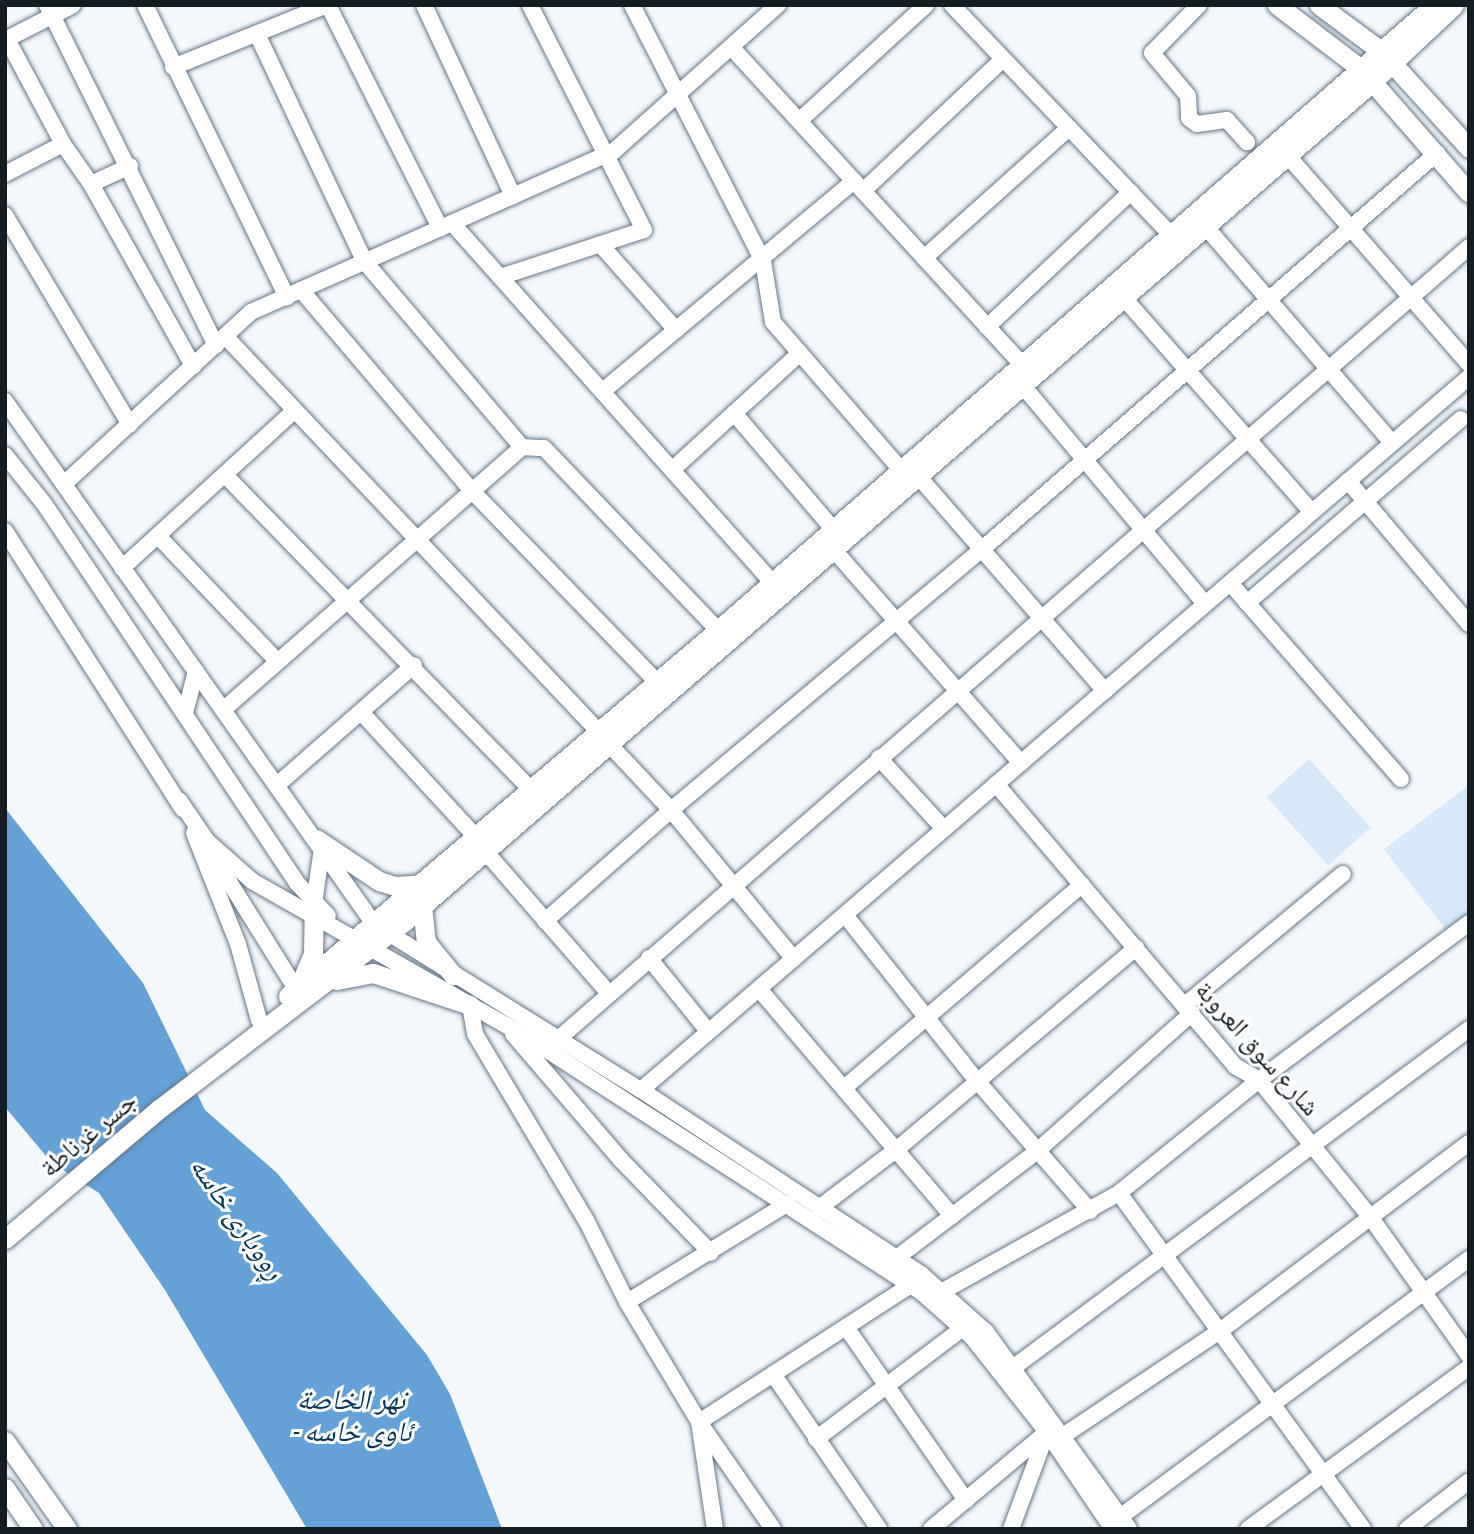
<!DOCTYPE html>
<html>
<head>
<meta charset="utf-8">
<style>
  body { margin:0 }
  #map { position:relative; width:1474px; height:1534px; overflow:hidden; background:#f4f8fc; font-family:"PT Sans Narrow","Noto Naskh Arabic",sans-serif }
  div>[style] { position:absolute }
  .green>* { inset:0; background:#d6e8f9; transform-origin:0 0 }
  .water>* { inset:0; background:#63a1d7 }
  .roads { filter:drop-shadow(0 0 2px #647586) drop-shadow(0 0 2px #647586) }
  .minor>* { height:16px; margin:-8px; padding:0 8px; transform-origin:8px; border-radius:8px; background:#fff }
  .major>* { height:19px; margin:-9.5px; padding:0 9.5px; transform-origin:9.5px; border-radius:9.5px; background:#fff }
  span { translate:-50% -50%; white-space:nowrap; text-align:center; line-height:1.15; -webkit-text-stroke:6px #fff; paint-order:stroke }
  .street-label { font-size:26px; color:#151c22 }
  .water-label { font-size:28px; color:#043558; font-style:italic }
  .frame { position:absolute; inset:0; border:7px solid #151c22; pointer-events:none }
</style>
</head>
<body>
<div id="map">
  <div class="green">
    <div style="left:1309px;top:759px;width:92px;height:57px;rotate:48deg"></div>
    <div style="clip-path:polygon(1469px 785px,1469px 919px,1449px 934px,1384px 849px)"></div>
  </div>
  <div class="water">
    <div style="clip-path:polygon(5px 808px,143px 983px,205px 1110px,277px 1173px,427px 1355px,450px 1394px,502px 1529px,307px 1529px,165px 1290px,99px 1193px,52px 1163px,5px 1107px)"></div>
  </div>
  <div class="roads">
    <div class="minor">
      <div style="left:47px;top:5px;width:380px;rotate:63.6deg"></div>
      <div style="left:145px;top:5px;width:325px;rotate:64.1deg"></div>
      <div style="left:328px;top:5px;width:250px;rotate:63.3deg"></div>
      <div style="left:424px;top:5px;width:211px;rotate:65deg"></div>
      <div style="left:632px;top:5px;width:288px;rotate:62.9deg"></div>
      <div style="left:763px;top:261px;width:62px;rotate:80.7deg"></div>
      <div style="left:773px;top:322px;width:196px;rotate:49.1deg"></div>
      <div style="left:952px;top:5px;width:316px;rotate:46.4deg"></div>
      <div style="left:1199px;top:5px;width:67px;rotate:134.4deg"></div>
      <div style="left:1152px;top:53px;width:56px;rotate:50.1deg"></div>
      <div style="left:1188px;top:96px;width:22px;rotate:87deg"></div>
      <div style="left:1189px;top:118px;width:10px;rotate:37deg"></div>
      <div style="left:1197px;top:124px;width:30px;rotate:-8deg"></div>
      <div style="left:1227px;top:120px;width:30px;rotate:48deg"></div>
      <div style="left:258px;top:36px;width:250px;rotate:64.7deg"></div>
      <div style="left:365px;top:262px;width:243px;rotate:49.7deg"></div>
      <div style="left:522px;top:447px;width:22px;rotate:3deg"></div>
      <div style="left:544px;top:448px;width:252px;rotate:46.3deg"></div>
      <div style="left:7px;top:39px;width:119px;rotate:61.9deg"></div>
      <div style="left:63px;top:144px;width:49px;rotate:55deg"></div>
      <div style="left:91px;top:184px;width:209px;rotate:60.7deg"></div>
      <div style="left:5px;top:40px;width:76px;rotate:-27.2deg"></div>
      <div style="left:732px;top:48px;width:430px;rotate:47.5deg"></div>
      <div style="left:173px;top:67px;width:166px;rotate:-21.9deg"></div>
      <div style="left:799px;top:121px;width:172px;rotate:-42.4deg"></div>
      <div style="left:1288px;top:156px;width:276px;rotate:49deg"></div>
      <div style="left:5px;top:174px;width:65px;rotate:-27.3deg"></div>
      <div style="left:91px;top:184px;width:43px;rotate:-24.8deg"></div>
      <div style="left:863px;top:191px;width:192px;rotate:-43.3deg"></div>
      <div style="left:5px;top:215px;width:244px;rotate:59.2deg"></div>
      <div style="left:452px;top:223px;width:481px;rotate:48.3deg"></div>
      <div style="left:1205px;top:226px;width:286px;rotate:49.2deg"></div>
      <div style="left:600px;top:244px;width:115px;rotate:48.5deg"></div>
      <div style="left:924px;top:258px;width:195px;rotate:-41.9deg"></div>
      <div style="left:500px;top:277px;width:151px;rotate:-18.1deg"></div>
      <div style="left:644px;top:230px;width:252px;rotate:-116.9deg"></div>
      <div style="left:301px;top:290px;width:264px;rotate:49.6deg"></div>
      <div style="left:472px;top:491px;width:264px;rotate:45.9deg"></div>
      <div style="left:1123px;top:297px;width:286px;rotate:48.7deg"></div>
      <div style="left:987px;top:327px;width:197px;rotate:-43.2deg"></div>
      <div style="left:225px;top:336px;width:545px;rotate:46.64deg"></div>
      <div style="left:1023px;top:386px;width:284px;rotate:50.1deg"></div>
      <div style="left:604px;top:390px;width:326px;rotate:-39.9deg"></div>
      <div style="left:5px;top:401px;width:640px;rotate:54.8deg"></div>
      <div style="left:374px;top:924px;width:314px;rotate:31.9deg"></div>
      <div style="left:641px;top:1090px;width:335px;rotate:33.3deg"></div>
      <div style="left:921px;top:1274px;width:87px;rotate:41.7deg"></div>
      <div style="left:986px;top:1332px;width:243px;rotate:54deg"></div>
      <div style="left:734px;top:413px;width:153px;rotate:49.5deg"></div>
      <div style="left:5px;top:455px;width:64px;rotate:51.3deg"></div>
      <div style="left:45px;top:505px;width:454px;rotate:56.3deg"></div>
      <div style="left:297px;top:883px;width:45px;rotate:46.8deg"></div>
      <div style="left:673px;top:469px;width:172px;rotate:-42.4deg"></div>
      <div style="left:225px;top:475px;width:438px;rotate:45.8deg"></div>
      <div style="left:918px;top:476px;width:285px;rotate:49deg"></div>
      <div style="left:1348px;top:481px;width:187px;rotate:49.8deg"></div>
      <div style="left:64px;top:484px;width:254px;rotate:-42.6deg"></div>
      <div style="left:251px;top:312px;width:397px;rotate:-23.9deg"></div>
      <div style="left:614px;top:151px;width:220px;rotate:-41.7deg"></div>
      <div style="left:5px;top:531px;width:330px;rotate:57.4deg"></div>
      <div style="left:158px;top:536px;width:171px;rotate:46.4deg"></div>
      <div style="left:833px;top:549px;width:285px;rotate:48.7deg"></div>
      <div style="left:122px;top:568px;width:233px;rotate:-42.4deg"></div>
      <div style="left:1230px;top:583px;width:260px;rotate:48.9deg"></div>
      <div style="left:1247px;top:603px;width:282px;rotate:-40.7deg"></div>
      <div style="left:223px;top:710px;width:398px;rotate:-41.3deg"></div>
      <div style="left:361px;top:712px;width:170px;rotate:47.4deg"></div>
      <div style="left:185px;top:713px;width:43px;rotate:-75.3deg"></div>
      <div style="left:608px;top:743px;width:92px;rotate:46.8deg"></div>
      <div style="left:671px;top:810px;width:193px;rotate:50.5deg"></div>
      <div style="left:879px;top:758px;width:96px;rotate:47.5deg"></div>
      <div style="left:996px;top:784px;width:370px;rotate:49.7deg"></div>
      <div style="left:1235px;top:1066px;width:28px;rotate:30deg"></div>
      <div style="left:1259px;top:1080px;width:178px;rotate:50.9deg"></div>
      <div style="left:1371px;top:1218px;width:169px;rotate:54.6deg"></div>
      <div style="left:277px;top:785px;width:182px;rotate:-41.2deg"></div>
      <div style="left:179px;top:800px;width:50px;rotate:55.7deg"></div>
      <div style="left:207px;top:841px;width:60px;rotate:41.6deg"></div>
      <div style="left:252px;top:881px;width:320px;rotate:29.6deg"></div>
      <div style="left:530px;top:1039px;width:464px;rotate:32.9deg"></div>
      <div style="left:920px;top:1291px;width:69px;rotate:41.5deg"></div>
      <div style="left:972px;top:1337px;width:121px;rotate:51.7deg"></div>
      <div style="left:1047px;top:1432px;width:117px;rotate:55.8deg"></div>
      <div style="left:194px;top:833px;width:119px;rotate:68.4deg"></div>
      <div style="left:238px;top:944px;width:79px;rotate:74.6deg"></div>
      <div style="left:484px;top:850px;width:189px;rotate:48.9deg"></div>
      <div style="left:213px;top:856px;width:157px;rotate:58deg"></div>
      <div style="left:313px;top:910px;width:63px;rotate:-81.7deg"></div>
      <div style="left:845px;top:915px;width:213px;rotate:51.5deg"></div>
      <div style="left:978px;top:1082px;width:171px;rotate:49deg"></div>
      <div style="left:545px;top:921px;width:168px;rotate:-41.4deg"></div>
      <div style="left:671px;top:810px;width:403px;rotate:-40deg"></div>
      <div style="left:980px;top:551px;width:606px;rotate:-41.05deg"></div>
      <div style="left:649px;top:958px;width:92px;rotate:51.1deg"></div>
      <div style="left:759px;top:989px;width:298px;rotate:49.6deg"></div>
      <div style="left:470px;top:1005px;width:29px;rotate:80deg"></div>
      <div style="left:475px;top:1034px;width:217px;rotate:59.2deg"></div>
      <div style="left:586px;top:1220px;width:92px;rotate:63.4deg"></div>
      <div style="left:627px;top:1302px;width:140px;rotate:59deg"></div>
      <div style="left:699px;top:1422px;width:130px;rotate:55.3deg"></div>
      <div style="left:1185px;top:1005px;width:205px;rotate:-39.7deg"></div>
      <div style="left:513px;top:1034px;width:166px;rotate:49.4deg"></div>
      <div style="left:621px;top:1160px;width:129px;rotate:45.9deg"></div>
      <div style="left:557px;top:1040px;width:1209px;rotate:-41.01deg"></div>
      <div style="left:844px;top:1088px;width:313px;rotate:-40.5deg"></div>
      <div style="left:641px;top:1090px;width:1093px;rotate:-40.73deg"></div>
      <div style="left:1119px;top:1193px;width:415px;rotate:54deg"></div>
      <div style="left:819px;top:1208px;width:96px;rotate:-37deg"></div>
      <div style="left:896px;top:1150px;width:314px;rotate:-40.1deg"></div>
      <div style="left:899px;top:1256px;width:172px;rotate:-37.2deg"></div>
      <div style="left:1036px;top:1152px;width:209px;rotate:-41.7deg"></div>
      <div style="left:943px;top:1291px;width:201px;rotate:-29.1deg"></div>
      <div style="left:1119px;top:1193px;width:180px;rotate:-38.9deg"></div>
      <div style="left:1259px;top:1080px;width:262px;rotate:-36.8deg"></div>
      <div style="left:627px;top:1302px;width:188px;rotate:-31.5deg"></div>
      <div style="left:846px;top:1327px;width:211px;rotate:55.3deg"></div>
      <div style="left:1014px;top:1367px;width:567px;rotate:-36.61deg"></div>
      <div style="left:773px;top:1374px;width:188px;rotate:55.6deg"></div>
      <div style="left:1063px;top:1436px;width:189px;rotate:-33.8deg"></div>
      <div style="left:1220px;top:1331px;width:312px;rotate:-37.1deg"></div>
      <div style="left:816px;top:1439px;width:184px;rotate:-37.1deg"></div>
      <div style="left:1120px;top:1517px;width:434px;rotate:-36.5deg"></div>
      <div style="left:715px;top:1529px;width:108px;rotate:-98.5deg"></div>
      <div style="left:699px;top:1422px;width:252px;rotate:-32.9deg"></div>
      <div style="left:931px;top:1529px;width:151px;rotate:-39.9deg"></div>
      <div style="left:1011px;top:1529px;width:103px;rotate:-69.6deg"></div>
      <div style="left:1248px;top:1529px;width:274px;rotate:-36.2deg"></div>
      <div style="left:1407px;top:1529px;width:78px;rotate:-37.7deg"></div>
    </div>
    <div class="major">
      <div style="left:1277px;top:5px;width:106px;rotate:37.3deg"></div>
      <div style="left:1361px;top:69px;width:164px;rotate:48.9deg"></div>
      <div style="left:1319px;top:5px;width:79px;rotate:36.7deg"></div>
      <div style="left:1382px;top:52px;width:130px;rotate:47.8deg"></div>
      <div style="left:316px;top:839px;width:76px;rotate:33.7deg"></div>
      <div style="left:379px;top:881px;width:17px;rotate:17deg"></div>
      <div style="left:395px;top:886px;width:27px;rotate:-4deg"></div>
      <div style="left:422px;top:905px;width:37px;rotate:84deg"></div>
      <div style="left:426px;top:942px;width:43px;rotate:50.7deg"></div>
      <div style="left:337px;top:980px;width:37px;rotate:-11deg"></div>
      <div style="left:373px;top:973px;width:102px;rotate:18.3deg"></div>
      <div style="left:301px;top:982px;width:30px;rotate:-67deg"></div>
      <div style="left:313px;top:954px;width:39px;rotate:-89deg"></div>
      <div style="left:288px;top:996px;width:565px;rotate:-40.4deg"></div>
      <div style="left:718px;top:630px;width:950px;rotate:-41.12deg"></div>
      <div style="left:5px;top:1239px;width:202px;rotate:-40.2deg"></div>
      <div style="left:159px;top:1109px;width:311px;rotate:-37.4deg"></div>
      <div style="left:406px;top:920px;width:1279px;rotate:-40.94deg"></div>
      <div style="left:1372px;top:82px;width:112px;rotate:-43.2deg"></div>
      <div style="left:5px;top:1441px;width:108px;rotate:54.8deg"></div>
      <div style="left:5px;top:1488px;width:50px;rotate:55.7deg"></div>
    </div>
  </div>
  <div class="street-label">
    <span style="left:1258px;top:1048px;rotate:48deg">شارع سوق العروبة</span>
    <span style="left:88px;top:1134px;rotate:-40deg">جسر غرناطة</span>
  </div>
  <div class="water-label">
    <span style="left:238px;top:1218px;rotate:55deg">ڕووباری خاسە</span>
    <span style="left:351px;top:1415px">نهر الخاصة<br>- ئاوی خاسە</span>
  </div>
  <div class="frame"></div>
</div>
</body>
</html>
